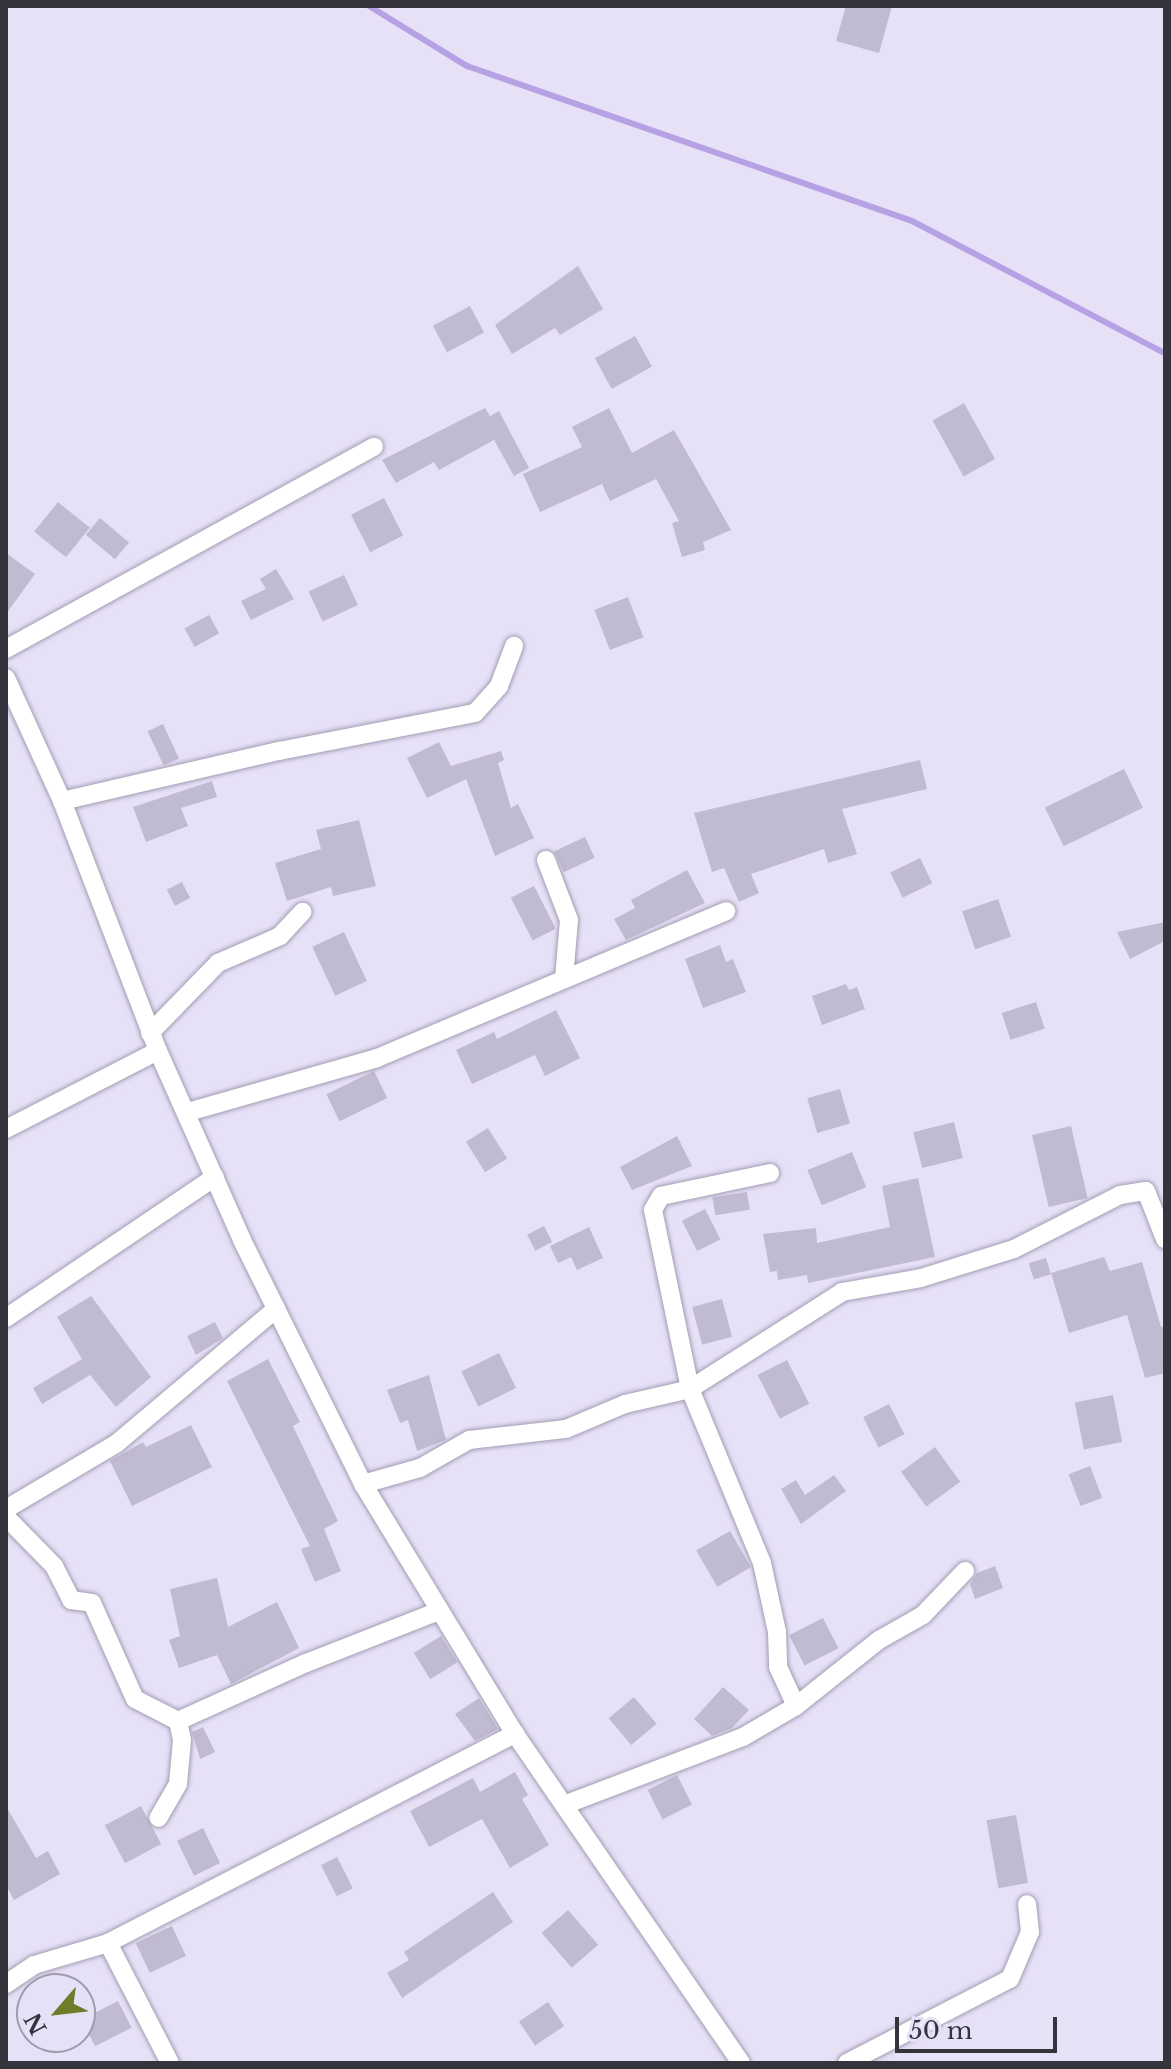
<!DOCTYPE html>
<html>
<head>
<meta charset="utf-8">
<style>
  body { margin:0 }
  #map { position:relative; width:1171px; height:2069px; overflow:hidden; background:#e7e1f8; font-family:"Libre Baskerville",serif }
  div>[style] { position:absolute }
  .stream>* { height:6px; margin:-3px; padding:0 3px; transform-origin:3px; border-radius:3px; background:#b5a1e4 }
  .building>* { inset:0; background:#c1bbd1; transform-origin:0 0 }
  .roads { filter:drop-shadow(0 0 2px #a39db3) drop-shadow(0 0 2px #a39db3) }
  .minor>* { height:18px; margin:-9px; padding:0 9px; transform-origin:9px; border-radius:9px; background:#fff }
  span { translate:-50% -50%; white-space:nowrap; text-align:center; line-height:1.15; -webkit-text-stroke:7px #e7e1f8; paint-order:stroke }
  .frame { position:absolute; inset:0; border:8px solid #35333c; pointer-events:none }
  .north { position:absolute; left:16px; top:1973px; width:80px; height:80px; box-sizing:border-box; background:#e7e1f8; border:2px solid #a09bad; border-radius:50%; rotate:242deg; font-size:22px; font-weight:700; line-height:32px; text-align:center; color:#35333c }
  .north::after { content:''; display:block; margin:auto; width:28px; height:36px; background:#6f7c29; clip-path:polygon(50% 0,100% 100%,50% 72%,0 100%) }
  .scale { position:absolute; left:895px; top:2017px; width:162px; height:36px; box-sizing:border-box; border:4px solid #35333c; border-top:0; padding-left:10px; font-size:24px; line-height:28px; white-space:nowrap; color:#35333c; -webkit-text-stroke:6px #e7e1f8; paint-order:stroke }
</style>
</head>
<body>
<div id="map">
  <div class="stream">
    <div style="left:369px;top:6px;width:115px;rotate:31.5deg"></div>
    <div style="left:467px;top:66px;width:471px;rotate:19.2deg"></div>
    <div style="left:912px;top:221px;width:285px;rotate:27.6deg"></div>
  </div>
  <div class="building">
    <div style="clip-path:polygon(846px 6px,892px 6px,879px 53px,836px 41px)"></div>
    <div style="clip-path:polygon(578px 266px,603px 309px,560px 335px,555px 328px,512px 354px,495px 325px)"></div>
    <div style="left:470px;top:306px;width:30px;height:42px;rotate:62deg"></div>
    <div style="left:635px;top:336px;width:35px;height:46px;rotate:61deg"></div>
    <div style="left:964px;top:403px;width:64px;height:36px;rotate:61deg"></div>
    <div style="clip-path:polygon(485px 408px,490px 416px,499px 411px,529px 468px,514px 476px,494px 440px,439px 470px,434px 462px,396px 483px,382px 460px)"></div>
    <div style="clip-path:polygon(609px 408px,632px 453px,674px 430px,731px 530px,703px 542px,705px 550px,682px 557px,672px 523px,679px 521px,656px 479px,610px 501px,602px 484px,540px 512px,523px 474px,582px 447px,572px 427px)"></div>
    <div style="left:384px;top:498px;width:42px;height:37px;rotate:63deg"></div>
    <div style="left:58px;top:502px;width:41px;height:38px;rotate:39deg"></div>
    <div style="left:100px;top:518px;width:38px;height:22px;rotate:40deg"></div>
    <div style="clip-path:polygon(6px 553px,35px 574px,6px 614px)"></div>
    <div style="clip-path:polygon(276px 569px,294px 599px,251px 620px,241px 601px,266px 589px,260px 579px)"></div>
    <div style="left:344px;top:575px;width:33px;height:39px;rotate:65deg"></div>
    <div style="left:628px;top:597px;width:43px;height:36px;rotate:69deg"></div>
    <div style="left:209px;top:615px;width:21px;height:28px;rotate:61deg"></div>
    <div style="left:163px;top:724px;width:38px;height:17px;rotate:65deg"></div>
    <div style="clip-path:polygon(439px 742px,451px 766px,501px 751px,504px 760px,498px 763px,511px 808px,518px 804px,534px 838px,495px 856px,466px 779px,427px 798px,407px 758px)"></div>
    <div style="clip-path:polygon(920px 760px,927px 789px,842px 809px,857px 854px,828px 863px,824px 849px,751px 874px,759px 893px,739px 902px,724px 868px,712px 872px,694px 813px)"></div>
    <div style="left:1124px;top:769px;width:43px;height:88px;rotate:64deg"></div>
    <div style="clip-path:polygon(212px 781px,217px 797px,181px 808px,188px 826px,146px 842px,133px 807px)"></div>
    <div style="clip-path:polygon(359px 820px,376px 886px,333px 896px,331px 887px,287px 901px,275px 863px,321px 849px,316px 830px)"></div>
    <div style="left:585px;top:837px;width:23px;height:34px;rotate:65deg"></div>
    <div style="left:920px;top:858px;width:28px;height:33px;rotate:64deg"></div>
    <div style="clip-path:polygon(687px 870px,705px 903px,626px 940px,614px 919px,635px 908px,631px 900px)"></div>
    <div style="left:182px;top:882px;width:18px;height:17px;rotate:63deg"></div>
    <div style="left:534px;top:886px;width:48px;height:26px;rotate:63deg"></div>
    <div style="left:998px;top:899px;width:40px;height:38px;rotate:71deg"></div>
    <div style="clip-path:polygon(1165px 922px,1165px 941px,1130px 959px,1117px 932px)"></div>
    <div style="left:344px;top:932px;width:54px;height:35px;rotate:65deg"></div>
    <div style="clip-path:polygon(720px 945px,726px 962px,733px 959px,746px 992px,703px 1008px,685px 959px)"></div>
    <div style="clip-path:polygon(846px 984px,849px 990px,857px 987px,865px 1009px,822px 1025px,812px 996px)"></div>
    <div style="left:1036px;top:1002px;width:28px;height:36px;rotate:72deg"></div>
    <div style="clip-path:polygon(556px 1010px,580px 1058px,545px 1076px,535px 1055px,472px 1084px,456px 1050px,494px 1032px,497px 1039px)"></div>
    <div style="left:374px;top:1071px;width:30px;height:53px;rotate:64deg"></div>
    <div style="left:840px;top:1089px;width:36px;height:34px;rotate:74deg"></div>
    <div style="left:954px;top:1122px;width:37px;height:42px;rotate:76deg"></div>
    <div style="left:1071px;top:1126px;width:74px;height:40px;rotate:77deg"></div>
    <div style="left:488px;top:1128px;width:36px;height:26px;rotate:58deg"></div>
    <div style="clip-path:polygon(677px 1136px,692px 1166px,632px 1190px,620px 1167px)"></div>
    <div style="left:852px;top:1152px;width:38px;height:48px;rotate:68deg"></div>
    <div style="clip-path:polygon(918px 1178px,935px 1257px,808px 1283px,807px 1275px,778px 1280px,777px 1271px,770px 1272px,763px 1234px,816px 1228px,817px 1243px,890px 1227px,882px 1186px)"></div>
    <div style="left:747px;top:1192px;width:18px;height:35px;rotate:81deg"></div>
    <div style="left:705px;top:1209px;width:34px;height:26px;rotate:63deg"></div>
    <div style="left:544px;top:1226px;width:18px;height:19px;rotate:63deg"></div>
    <div style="clip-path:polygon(589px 1227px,603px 1258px,577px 1270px,571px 1257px,558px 1263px,550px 1246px)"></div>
    <div style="clip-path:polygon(1104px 1257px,1110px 1271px,1142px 1262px,1161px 1327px,1165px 1326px,1165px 1373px,1145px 1378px,1127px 1315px,1069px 1333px,1051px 1273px)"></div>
    <div style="left:1046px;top:1258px;width:17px;height:18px;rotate:73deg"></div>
    <div style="clip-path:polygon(91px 1296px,151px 1377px,116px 1407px,90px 1375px,42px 1404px,33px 1388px,82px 1359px,57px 1317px)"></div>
    <div style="left:722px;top:1299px;width:39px;height:31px;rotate:75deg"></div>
    <div style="clip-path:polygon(215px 1322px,223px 1338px,196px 1355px,187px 1336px)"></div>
    <div style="left:499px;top:1353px;width:39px;height:42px;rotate:64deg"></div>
    <div style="clip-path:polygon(268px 1359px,300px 1422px,293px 1426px,338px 1521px,324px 1529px,341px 1571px,315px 1582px,301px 1549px,310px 1546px,227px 1381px)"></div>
    <div style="left:787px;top:1360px;width:49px;height:33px;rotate:63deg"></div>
    <div style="clip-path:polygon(429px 1375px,446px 1440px,417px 1451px,408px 1420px,400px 1423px,387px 1390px)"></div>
    <div style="left:1113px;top:1395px;width:48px;height:39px;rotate:79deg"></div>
    <div style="left:889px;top:1404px;width:34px;height:29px;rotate:63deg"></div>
    <div style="clip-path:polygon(191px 1425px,212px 1467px,132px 1506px,110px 1461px,143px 1442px,146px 1447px)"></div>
    <div style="left:935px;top:1447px;width:43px;height:42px;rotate:54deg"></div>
    <div style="left:1090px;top:1466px;width:34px;height:23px;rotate:69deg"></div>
    <div style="clip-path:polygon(834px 1475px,846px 1491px,801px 1524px,781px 1489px,796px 1480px,805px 1495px)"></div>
    <div style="left:730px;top:1531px;width:42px;height:39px;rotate:60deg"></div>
    <div style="clip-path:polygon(995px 1566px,1003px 1588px,975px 1599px,970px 1584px,977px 1573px)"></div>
    <div style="clip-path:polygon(217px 1578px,228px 1627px,277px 1602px,299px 1648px,231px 1684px,217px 1655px,179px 1668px,169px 1640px,180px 1636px,170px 1589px)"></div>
    <div style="left:823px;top:1618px;width:34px;height:38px;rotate:63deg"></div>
    <div style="left:441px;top:1636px;width:31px;height:32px;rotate:58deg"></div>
    <div style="clip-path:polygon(723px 1687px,749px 1710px,732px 1728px,712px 1736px,694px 1719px)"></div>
    <div style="left:634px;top:1697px;width:35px;height:33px;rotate:50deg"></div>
    <div style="clip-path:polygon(479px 1698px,498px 1729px,475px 1741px,455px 1714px)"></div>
    <div style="clip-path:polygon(203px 1727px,215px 1752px,200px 1759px,192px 1732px)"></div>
    <div style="clip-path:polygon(515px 1772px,528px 1795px,522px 1799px,549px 1845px,510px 1868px,482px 1819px,429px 1847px,410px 1811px,473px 1778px,480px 1792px)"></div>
    <div style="left:677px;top:1775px;width:33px;height:33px;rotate:63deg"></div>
    <div style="clip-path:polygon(6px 1806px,36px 1858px,48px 1851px,60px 1874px,14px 1900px,6px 1885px)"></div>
    <div style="left:141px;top:1806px;width:43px;height:41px;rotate:62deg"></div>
    <div style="left:1016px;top:1815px;width:69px;height:30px;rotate:80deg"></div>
    <div style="left:203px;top:1828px;width:39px;height:29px;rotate:64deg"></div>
    <div style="left:337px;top:1857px;width:35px;height:18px;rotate:63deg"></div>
    <div style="clip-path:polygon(493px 1892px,513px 1922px,402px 1998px,387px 1973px,409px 1960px,404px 1952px)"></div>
    <div style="left:568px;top:1910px;width:46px;height:35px;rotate:49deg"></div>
    <div style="left:172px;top:1926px;width:33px;height:40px;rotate:65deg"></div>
    <div style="left:118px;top:2001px;width:30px;height:41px;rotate:63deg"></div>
    <div style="left:548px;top:2002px;width:29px;height:35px;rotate:56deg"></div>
  </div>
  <div class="roads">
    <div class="minor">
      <div style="left:6px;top:649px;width:420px;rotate:-28.8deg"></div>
      <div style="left:6px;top:678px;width:135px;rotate:65.5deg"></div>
      <div style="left:62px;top:801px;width:268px;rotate:69deg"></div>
      <div style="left:158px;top:1051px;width:207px;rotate:66deg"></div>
      <div style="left:242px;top:1240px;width:272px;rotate:63.6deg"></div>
      <div style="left:363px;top:1484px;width:293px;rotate:58.7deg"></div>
      <div style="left:515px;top:1734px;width:399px;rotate:55.5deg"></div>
      <div style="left:62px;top:801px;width:223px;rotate:-13deg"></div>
      <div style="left:279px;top:751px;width:200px;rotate:-11deg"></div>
      <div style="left:475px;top:713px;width:36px;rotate:-48deg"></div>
      <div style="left:499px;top:686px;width:43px;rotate:-69.4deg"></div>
      <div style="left:546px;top:860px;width:64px;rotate:69deg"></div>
      <div style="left:569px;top:920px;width:58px;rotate:94.9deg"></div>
      <div style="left:150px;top:1033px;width:98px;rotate:-45.8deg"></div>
      <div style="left:218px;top:963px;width:68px;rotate:-23.5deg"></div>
      <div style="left:280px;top:936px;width:33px;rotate:-47deg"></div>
      <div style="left:188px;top:1112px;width:197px;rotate:-15.9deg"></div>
      <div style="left:377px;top:1058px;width:379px;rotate:-22.8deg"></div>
      <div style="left:6px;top:1129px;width:171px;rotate:-27.2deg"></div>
      <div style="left:770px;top:1173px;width:111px;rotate:168.1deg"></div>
      <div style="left:661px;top:1196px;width:16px;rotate:120deg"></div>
      <div style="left:653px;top:1210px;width:183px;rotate:78.3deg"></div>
      <div style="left:690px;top:1389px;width:188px;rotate:67.5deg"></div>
      <div style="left:762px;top:1563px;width:71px;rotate:77.7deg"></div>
      <div style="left:777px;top:1632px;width:35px;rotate:88deg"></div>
      <div style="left:778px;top:1667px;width:43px;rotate:65.2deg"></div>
      <div style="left:6px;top:1318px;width:252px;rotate:-34deg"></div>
      <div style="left:363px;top:1484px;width:59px;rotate:-15.7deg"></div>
      <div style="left:420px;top:1468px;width:56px;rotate:-29.7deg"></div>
      <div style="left:469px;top:1440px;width:98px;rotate:-6.5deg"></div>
      <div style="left:566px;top:1429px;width:64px;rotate:-23deg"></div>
      <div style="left:625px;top:1404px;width:67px;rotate:-13deg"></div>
      <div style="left:690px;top:1389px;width:180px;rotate:-32.5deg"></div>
      <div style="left:842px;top:1292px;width:80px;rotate:-10deg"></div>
      <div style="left:921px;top:1278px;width:97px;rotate:-17.3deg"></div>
      <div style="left:1014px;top:1249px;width:119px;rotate:-27deg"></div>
      <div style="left:1120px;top:1195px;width:26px;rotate:-9deg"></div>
      <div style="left:1146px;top:1191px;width:52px;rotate:68.4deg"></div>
      <div style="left:6px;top:1509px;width:129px;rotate:-30.7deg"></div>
      <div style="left:117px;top:1443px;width:208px;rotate:-40.1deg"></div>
      <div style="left:6px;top:1517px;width:69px;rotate:45.6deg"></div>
      <div style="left:54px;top:1566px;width:38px;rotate:63deg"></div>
      <div style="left:71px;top:1600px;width:21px;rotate:8deg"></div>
      <div style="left:92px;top:1603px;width:105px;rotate:65.9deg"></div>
      <div style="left:135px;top:1699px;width:48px;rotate:27.1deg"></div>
      <div style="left:178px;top:1721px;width:19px;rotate:78deg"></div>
      <div style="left:182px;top:1740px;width:44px;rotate:95.2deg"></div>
      <div style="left:178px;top:1784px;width:39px;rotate:120deg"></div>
      <div style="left:178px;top:1721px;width:141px;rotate:-24.4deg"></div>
      <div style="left:306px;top:1663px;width:143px;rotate:-21.4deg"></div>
      <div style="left:564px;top:1805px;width:191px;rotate:-20.8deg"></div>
      <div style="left:743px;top:1737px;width:61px;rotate:-30.3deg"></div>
      <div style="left:796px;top:1706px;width:106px;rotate:-38.5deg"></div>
      <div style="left:879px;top:1640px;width:51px;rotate:-29.6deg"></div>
      <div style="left:923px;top:1615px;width:61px;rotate:-46.3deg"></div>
      <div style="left:108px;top:1943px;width:135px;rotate:62.7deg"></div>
      <div style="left:6px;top:1984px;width:34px;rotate:-34deg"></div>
      <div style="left:34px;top:1965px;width:77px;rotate:-16.6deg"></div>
      <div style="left:108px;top:1943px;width:458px;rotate:-27.2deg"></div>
      <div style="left:847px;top:2063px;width:183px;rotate:-27.3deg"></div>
      <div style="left:1010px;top:1979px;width:51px;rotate:-66.9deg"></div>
      <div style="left:1030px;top:1932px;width:28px;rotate:-96deg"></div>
    </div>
  </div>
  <div class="frame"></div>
  <div class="north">N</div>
  <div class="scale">50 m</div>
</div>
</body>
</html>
